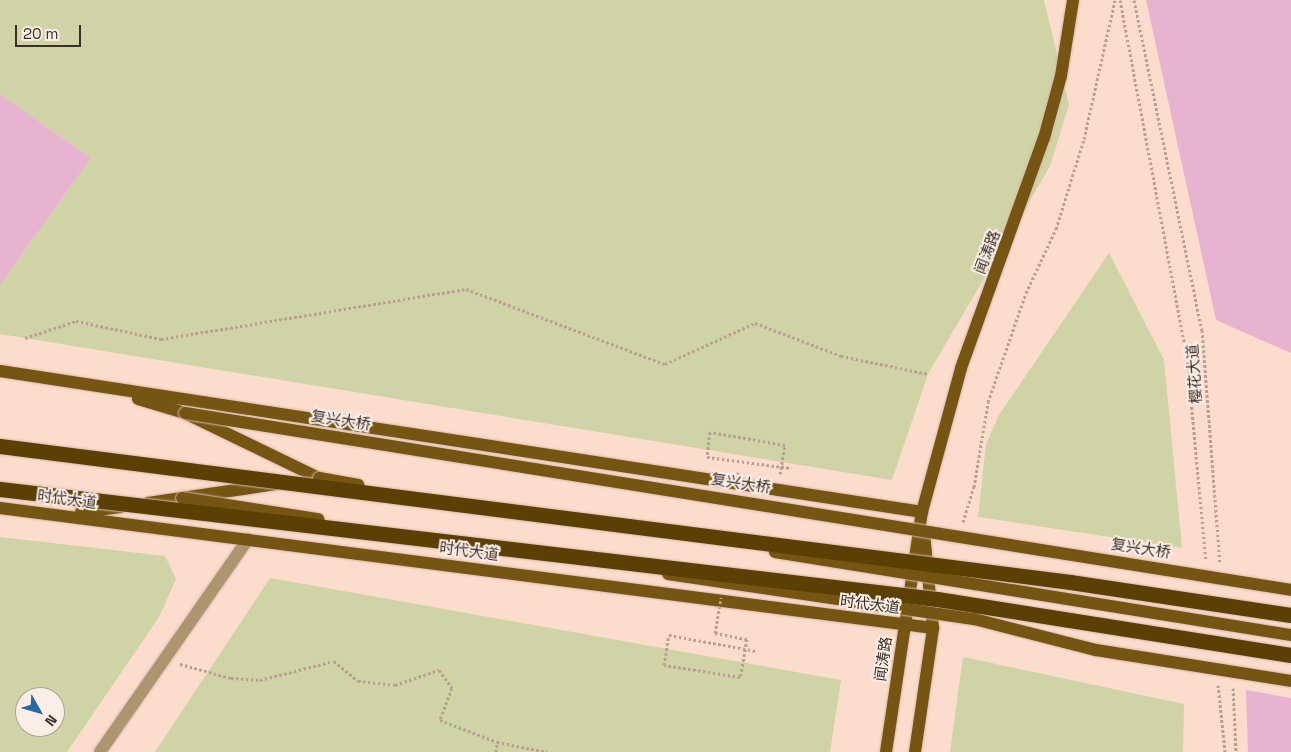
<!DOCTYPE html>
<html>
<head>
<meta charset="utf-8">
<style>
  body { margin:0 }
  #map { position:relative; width:1291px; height:752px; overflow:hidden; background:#fcdccc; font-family:"Space Grotesk","Noto Sans SC",sans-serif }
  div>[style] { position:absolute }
  .green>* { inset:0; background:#cfd3a6 }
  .water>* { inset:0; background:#e8b3d1 }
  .path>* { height:3px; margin-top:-1.5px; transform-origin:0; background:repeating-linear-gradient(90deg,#b79f92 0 2.5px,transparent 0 5px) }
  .roads { filter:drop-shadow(0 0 1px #d5b9ab) drop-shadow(0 0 1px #d5b9ab) }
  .minor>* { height:12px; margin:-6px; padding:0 6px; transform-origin:6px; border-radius:6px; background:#ac956f }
  .major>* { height:12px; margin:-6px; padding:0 6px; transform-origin:6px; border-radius:6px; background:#765411 }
  .path-bridge>* { height:3px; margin-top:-1.5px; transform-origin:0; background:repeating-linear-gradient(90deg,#b79f92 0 2.5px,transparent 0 5px) }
  .bridges { filter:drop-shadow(0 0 1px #d5b9ab) drop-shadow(0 0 1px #d5b9ab) }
  .major-bridge>* { height:12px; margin:-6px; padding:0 6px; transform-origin:6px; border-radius:6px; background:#765411 }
  .highway-bridge>* { height:15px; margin:-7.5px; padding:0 7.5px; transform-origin:7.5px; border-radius:7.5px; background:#5c4003 }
  span { translate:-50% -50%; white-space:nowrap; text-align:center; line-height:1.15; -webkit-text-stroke:4px #fbeee7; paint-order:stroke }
  .street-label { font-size:15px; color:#3a2e28 }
  .north { position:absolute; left:15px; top:687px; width:50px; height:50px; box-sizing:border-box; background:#fbeee7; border:1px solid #aea19b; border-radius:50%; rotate:128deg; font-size:14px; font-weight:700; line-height:20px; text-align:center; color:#3a2e28 }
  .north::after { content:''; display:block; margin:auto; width:18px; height:22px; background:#2a699f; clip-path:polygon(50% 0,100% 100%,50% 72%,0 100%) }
  .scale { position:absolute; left:15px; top:25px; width:66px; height:22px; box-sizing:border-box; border:2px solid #3a2e28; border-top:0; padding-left:6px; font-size:15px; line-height:18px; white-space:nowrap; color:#3a2e28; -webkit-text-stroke:4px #fbeee7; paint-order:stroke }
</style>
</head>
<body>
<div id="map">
  <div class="green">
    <div style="clip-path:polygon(0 0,1044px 0,1069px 105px,1050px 166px,928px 374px,892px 480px,0 334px,0 285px,91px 158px,0 94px)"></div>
    <div style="clip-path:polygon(1109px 253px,1164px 360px,1182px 548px,978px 517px,986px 444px,999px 415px)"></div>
    <div style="clip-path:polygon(evenodd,0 537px,165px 556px,176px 579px,159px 617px,67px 752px,0 752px,0 537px,25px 697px,55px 697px,55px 727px,25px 727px,25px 697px)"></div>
    <div style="clip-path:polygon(270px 578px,841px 680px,830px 752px,155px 752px)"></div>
    <div style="clip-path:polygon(963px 657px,1184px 704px,1183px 752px,950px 752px)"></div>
  </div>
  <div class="water">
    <div style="clip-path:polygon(1146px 0,1291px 0,1291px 353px,1216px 320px)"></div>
    <div style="clip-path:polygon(0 94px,91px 158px,0 285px)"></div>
    <div style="clip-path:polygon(1246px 690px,1291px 698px,1291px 752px,1248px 752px)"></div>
  </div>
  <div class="path">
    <div style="left:1120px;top:0;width:363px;rotate:79.4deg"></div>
    <div style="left:1187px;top:357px;width:204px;rotate:84.7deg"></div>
    <div style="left:1134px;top:0;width:337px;rotate:78.4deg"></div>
    <div style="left:1202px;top:330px;width:233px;rotate:85.6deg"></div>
    <div style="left:25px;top:338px;width:54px;rotate:-18.4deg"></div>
    <div style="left:76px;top:321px;width:87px;rotate:12deg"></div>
    <div style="left:161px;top:339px;width:309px;rotate:-9.3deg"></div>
    <div style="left:466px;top:289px;width:213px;rotate:20.7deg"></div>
    <div style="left:665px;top:364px;width:99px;rotate:-24.5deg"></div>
    <div style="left:755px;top:323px;width:92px;rotate:21deg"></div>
    <div style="left:841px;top:356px;width:89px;rotate:11.7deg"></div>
    <div style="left:780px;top:474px;width:29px;rotate:-80deg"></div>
    <div style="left:785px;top:445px;width:76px;rotate:-170.2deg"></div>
    <div style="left:710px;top:432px;width:25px;rotate:97deg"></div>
    <div style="left:707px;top:457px;width:85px;rotate:7.5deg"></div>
    <div style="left:963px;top:522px;width:37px;rotate:-73deg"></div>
    <div style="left:974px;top:487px;width:86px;rotate:-80.6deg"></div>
    <div style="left:988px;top:402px;width:115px;rotate:-70.8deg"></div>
    <div style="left:1026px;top:293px;width:71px;rotate:-64.9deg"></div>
    <div style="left:1056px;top:229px;width:94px;rotate:-72.7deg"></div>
    <div style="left:1084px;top:139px;width:142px;rotate:-77.4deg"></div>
    <div style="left:715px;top:633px;width:33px;rotate:11deg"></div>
    <div style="left:747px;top:639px;width:39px;rotate:100deg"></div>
    <div style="left:740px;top:677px;width:77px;rotate:-171deg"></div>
    <div style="left:664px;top:665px;width:30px;rotate:-81deg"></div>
    <div style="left:669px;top:635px;width:88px;rotate:10.4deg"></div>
    <div style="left:180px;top:664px;width:53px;rotate:15.4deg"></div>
    <div style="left:231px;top:678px;width:29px;rotate:4deg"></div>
    <div style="left:260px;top:680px;width:76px;rotate:-14.4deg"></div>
    <div style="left:334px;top:661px;width:31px;rotate:40deg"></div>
    <div style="left:358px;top:681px;width:37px;rotate:6deg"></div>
    <div style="left:395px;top:685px;width:46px;rotate:-18.8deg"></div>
    <div style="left:439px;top:670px;width:22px;rotate:54deg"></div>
    <div style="left:452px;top:688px;width:34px;rotate:111deg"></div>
    <div style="left:440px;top:720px;width:61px;rotate:21.1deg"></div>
    <div style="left:497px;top:742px;width:51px;rotate:11.3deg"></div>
    <div style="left:1218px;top:685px;width:67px;rotate:84deg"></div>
    <div style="left:1233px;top:688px;width:64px;rotate:87.3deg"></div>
    <div style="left:496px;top:752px;width:10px;rotate:-84deg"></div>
  </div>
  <div class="roads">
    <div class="minor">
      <div style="left:100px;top:752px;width:259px;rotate:-55.2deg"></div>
    </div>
    <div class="major">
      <div style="left:0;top:371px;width:933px;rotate:8.69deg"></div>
      <div style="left:138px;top:399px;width:49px;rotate:16.6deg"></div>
      <div style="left:185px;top:413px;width:149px;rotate:25.9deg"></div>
      <div style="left:148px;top:503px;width:129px;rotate:-8.4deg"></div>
      <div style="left:0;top:508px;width:941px;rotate:7.33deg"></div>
      <div style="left:81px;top:512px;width:40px;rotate:-7.1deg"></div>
      <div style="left:886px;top:752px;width:243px;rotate:-81.5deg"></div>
      <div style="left:922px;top:512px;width:149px;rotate:-74.8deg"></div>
      <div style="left:961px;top:368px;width:245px;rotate:-70.2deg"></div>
      <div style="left:1044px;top:138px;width:64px;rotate:-74.7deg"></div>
      <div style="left:1061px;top:76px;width:77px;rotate:-81deg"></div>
      <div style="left:915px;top:752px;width:125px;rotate:-81.7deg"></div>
      <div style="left:933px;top:628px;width:96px;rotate:-95.4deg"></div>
    </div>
  </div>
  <div class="path-bridge">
    <div style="left:737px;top:484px;width:12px;rotate:-85deg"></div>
    <div style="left:715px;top:633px;width:36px;rotate:-80deg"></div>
  </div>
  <div class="bridges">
    <div class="major-bridge">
      <div style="left:185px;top:413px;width:1120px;rotate:9.09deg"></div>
      <div style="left:319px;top:478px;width:40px;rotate:10deg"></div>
      <div style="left:182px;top:498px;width:138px;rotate:8.8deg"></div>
      <div style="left:775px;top:552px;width:523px;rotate:9.14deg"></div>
      <div style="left:668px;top:574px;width:309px;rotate:8.4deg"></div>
      <div style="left:974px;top:619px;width:126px;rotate:14.3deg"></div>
      <div style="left:1096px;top:650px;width:197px;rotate:9deg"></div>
    </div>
    <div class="highway-bridge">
      <div style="left:0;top:446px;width:1079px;rotate:7.24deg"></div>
      <div style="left:1070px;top:582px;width:223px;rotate:8.5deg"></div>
      <div style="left:0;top:489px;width:943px;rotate:6.7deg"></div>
      <div style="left:937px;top:599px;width:358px;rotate:9deg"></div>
    </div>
  </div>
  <div class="street-label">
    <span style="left:987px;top:252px;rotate:-69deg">闻涛路</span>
    <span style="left:1194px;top:374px;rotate:-94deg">樱花大道</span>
    <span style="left:341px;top:420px;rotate:9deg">复兴大桥</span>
    <span style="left:741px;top:483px;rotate:9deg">复兴大桥</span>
    <span style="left:67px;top:499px;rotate:7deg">时代大道</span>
    <span style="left:1141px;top:548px;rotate:9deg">复兴大桥</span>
    <span style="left:469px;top:551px;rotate:7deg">时代大道</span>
    <span style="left:870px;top:604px;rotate:7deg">时代大道</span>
    <span style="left:883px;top:659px;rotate:-82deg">闻涛路</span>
  </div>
  <div class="north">N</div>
  <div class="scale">20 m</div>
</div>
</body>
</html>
